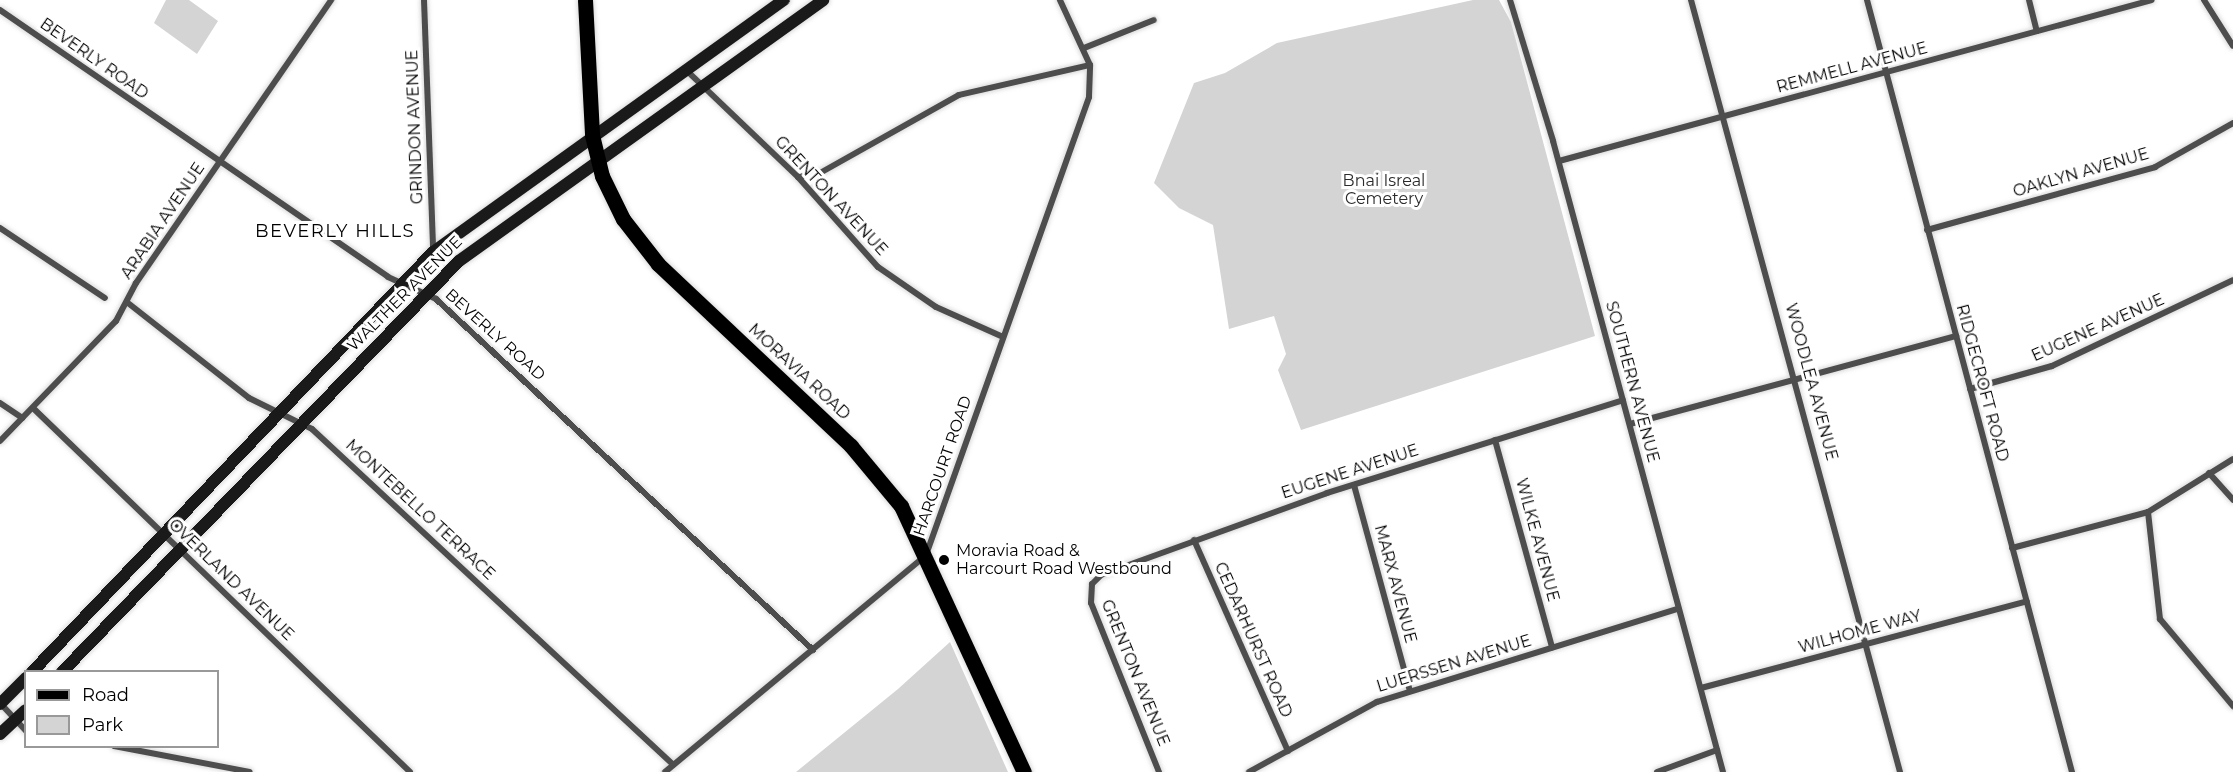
<!DOCTYPE html>
<html>
<head>
<meta charset="utf-8">
<style>
  body { margin:0 }
  #map { position:relative; width:2233px; height:772px; overflow:hidden; background:#fff; font-family:Montserrat,sans-serif }
  div>[style] { position:absolute }
  .green>* { inset:0; background:#d4d4d4 }
  .roads { filter:drop-shadow(0 0 2px #dbdbdb) drop-shadow(0 0 2px #dbdbdb) }
  .street>* { height:6px; margin:-3px; padding:0 3px; transform-origin:3px; border-radius:3px; background:#4d4d4d }
  .secondary>* { height:12px; margin:-6px; padding:0 6px; transform-origin:6px; border-radius:6px; background:#1a1a1a }
  .primary>* { height:15px; margin:-7.5px; padding:0 7.5px; transform-origin:7.5px; border-radius:7.5px; background:#000 }
  .dots>* { width:16px; height:16px; translate:-50% -50%; box-sizing:border-box; border:3px solid #fff; border-radius:50% }
  span { translate:-50% -50%; white-space:nowrap; text-align:center; line-height:1.15; -webkit-text-stroke:6px #fff; paint-order:stroke }
  .street-label { font-size:16px; color:#000 }
  .park-label { font-size:16px; color:#2b2b2b }
  .poi-label { font-size:16px; color:#000 }
  .left { translate:0 -50%; text-align:left }
  .neighbourhood-label { font-size:18px; color:#000; letter-spacing:1.5px }
  .legend { position:absolute; left:24px; top:670px; width:195px; height:78px; box-sizing:border-box; background:#fff; border:2px solid #999; margin:0; padding:8px 10px; list-style:none; font-size:18px; color:#000 }
  .legend li { display:flex; align-items:center; gap:12px; height:30px }
  .legend b { width:30px; border:2px solid #999 }
</style>
</head>
<body>
<div id="map">
  <div class="green">
    <div style="clip-path:polygon(166px 0,189px 0,218px 21px,197px 54px,154px 23px)"></div>
    <div style="clip-path:polygon(1473px 0,1499px 0,1511px 22px,1595px 336px,1301px 430px,1278px 370px,1286px 354px,1274px 316px,1229px 329px,1213px 225px,1179px 208px,1154px 183px,1194px 83px,1225px 73px,1277px 43px)"></div>
    <div style="clip-path:polygon(950px 642px,1008px 772px,796px 772px,898px 689px)"></div>
  </div>
  <div class="roads">
    <div class="street">
      <div style="left:424px;top:0;width:251px;rotate:87.9deg"></div>
      <div style="left:1510px;top:0;width:147px;rotate:73deg"></div>
      <div style="left:1553px;top:141px;width:653px;rotate:74.92deg"></div>
      <div style="left:1691px;top:0;width:800px;rotate:74.85deg"></div>
      <div style="left:1867px;top:0;width:799px;rotate:75.13deg"></div>
      <div style="left:2029px;top:0;width:32px;rotate:76deg"></div>
      <div style="left:2204px;top:0;width:54px;rotate:57.8deg"></div>
      <div style="left:0;top:10px;width:471px;rotate:34.5deg"></div>
      <div style="left:388px;top:277px;width:53px;rotate:24.6deg"></div>
      <div style="left:436px;top:299px;width:515px;rotate:42.95deg"></div>
      <div style="left:1084px;top:48px;width:75px;rotate:-21.8deg"></div>
      <div style="left:686px;top:70px;width:155px;rotate:43.7deg"></div>
      <div style="left:798px;top:177px;width:120px;rotate:48.4deg"></div>
      <div style="left:878px;top:267px;width:70px;rotate:34.6deg"></div>
      <div style="left:936px;top:307px;width:73px;rotate:24.1deg"></div>
      <div style="left:1559px;top:161px;width:614px;rotate:-15.19deg"></div>
      <div style="left:798px;top:177px;width:22px;rotate:-10deg"></div>
      <div style="left:820px;top:173px;width:159px;rotate:-29.3deg"></div>
      <div style="left:959px;top:95px;width:134px;rotate:-12.9deg"></div>
      <div style="left:0;top:228px;width:126px;rotate:33.7deg"></div>
      <div style="left:1927px;top:230px;width:237px;rotate:-15.4deg"></div>
      <div style="left:2155px;top:167px;width:90px;rotate:-29.4deg"></div>
      <div style="left:128px;top:303px;width:154px;rotate:38.1deg"></div>
      <div style="left:249px;top:398px;width:70px;rotate:26.2deg"></div>
      <div style="left:312px;top:429px;width:493px;rotate:42.9deg"></div>
      <div style="left:1970px;top:389px;width:85px;rotate:-15.7deg"></div>
      <div style="left:2052px;top:366px;width:200px;rotate:-25.4deg"></div>
      <div style="left:0;top:403px;width:27px;rotate:34deg"></div>
      <div style="left:33px;top:408px;width:524px;rotate:43.99deg"></div>
      <div style="left:1630px;top:424px;width:338px;rotate:-15.1deg"></div>
      <div style="left:1495px;top:440px;width:215px;rotate:74.6deg"></div>
      <div style="left:0;top:441px;width:167px;rotate:-46deg"></div>
      <div style="left:116px;top:321px;width:43px;rotate:-62.2deg"></div>
      <div style="left:136px;top:283px;width:344px;rotate:-55.4deg"></div>
      <div style="left:2209px;top:473px;width:36px;rotate:48deg"></div>
      <div style="left:1354px;top:485px;width:213px;rotate:74.8deg"></div>
      <div style="left:2148px;top:512px;width:108px;rotate:83.6deg"></div>
      <div style="left:2160px;top:619px;width:114px;rotate:50deg"></div>
      <div style="left:1194px;top:540px;width:231px;rotate:66deg"></div>
      <div style="left:2012px;top:548px;width:141px;rotate:-14.8deg"></div>
      <div style="left:2148px;top:512px;width:100px;rotate:-31.9deg"></div>
      <div style="left:1701px;top:688px;width:337px;rotate:-14.9deg"></div>
      <div style="left:0;top:703px;width:38px;rotate:47deg"></div>
      <div style="left:114px;top:746px;width:138px;rotate:10.8deg"></div>
      <div style="left:665px;top:772px;width:339px;rotate:-39.7deg"></div>
      <div style="left:926px;top:555px;width:486px;rotate:-70.4deg"></div>
      <div style="left:1089px;top:97px;width:32px;rotate:-88deg"></div>
      <div style="left:1090px;top:65px;width:72px;rotate:-114.8deg"></div>
      <div style="left:1159px;top:772px;width:182px;rotate:-111.9deg"></div>
      <div style="left:1091px;top:603px;width:19px;rotate:-87deg"></div>
      <div style="left:1092px;top:584px;width:13px;rotate:-45deg"></div>
      <div style="left:1101px;top:575px;width:240px;rotate:-19.9deg"></div>
      <div style="left:1327px;top:493px;width:310px;rotate:-17.4deg"></div>
      <div style="left:1249px;top:772px;width:146px;rotate:-28.7deg"></div>
      <div style="left:1377px;top:702px;width:315px;rotate:-17.2deg"></div>
      <div style="left:1657px;top:772px;width:64px;rotate:-20.1deg"></div>
    </div>
    <div class="secondary">
      <div style="left:32px;top:672px;width:581px;rotate:-46.33deg"></div>
      <div style="left:433px;top:252px;width:432px;rotate:-35.7deg"></div>
      <div style="left:62px;top:672px;width:571px;rotate:-45.99deg"></div>
      <div style="left:459px;top:261px;width:448px;rotate:-35.6deg"></div>
      <div style="left:0;top:704px;width:37px;rotate:-45deg"></div>
      <div style="left:0;top:734px;width:35px;rotate:-43deg"></div>
    </div>
    <div class="primary">
      <div style="left:585px;top:0;width:135px;rotate:87deg"></div>
      <div style="left:592px;top:135px;width:42px;rotate:76.3deg"></div>
      <div style="left:602px;top:176px;width:48px;rotate:64deg"></div>
      <div style="left:623px;top:219px;width:57px;rotate:52.1deg"></div>
      <div style="left:658px;top:264px;width:265px;rotate:43.3deg"></div>
      <div style="left:851px;top:446px;width:78px;rotate:50.2deg"></div>
      <div style="left:901px;top:506px;width:293px;rotate:65.2deg"></div>
    </div>
  </div>
  <div class="dots">
    <div style="left:944px;top:560px;background:#000"></div>
  </div>
  <div class="street-label">
    <span style="left:94px;top:59px;rotate:35deg">BEVERLY ROAD</span>
    <span style="left:1852px;top:68px;rotate:-15deg">REMMELL AVENUE</span>
    <span style="left:415px;top:127px;rotate:-92deg">GRINDON AVENUE</span>
    <span style="left:2081px;top:173px;rotate:-16deg">OAKLYN AVENUE</span>
    <span style="left:831px;top:196px;rotate:47deg">GRENTON AVENUE</span>
    <span style="left:163px;top:221px;rotate:-56deg">ARABIA AVENUE</span>
    <span style="left:405px;top:294px;rotate:-45deg">WALTHER AVENUE</span>
    <span style="left:2098px;top:328px;rotate:-24deg">EUGENE AVENUE</span>
    <span style="left:495px;top:335px;rotate:42deg">BEVERLY ROAD</span>
    <span style="left:799px;top:372px;rotate:43deg">MORAVIA ROAD</span>
    <span style="left:1632px;top:382px;rotate:75deg">SOUTHERN AVENUE</span>
    <span style="left:1811px;top:382px;rotate:75deg">WOODLEA AVENUE</span>
    <span style="left:1982px;top:383px;rotate:75deg">RIDGECROFT ROAD</span>
    <span style="left:943px;top:466px;rotate:-71deg">HARCOURT ROAD</span>
    <span style="left:1350px;top:472px;rotate:-18deg">EUGENE AVENUE</span>
    <span style="left:420px;top:510px;rotate:43deg">MONTEBELLO TERRACE</span>
    <span style="left:1537px;top:540px;rotate:75deg">WILKE AVENUE</span>
    <span style="left:231px;top:580px;rotate:44deg">OVERLAND AVENUE</span>
    <span style="left:1395px;top:584px;rotate:75deg">MARX AVENUE</span>
    <span style="left:1860px;top:632px;rotate:-15deg">WILHOME WAY</span>
    <span style="left:1253px;top:640px;rotate:66deg">CEDARHURST ROAD</span>
    <span style="left:1454px;top:664px;rotate:-17deg">LUERSSEN AVENUE</span>
    <span style="left:1135px;top:673px;rotate:68deg">GRENTON AVENUE</span>
  </div>
  <div class="park-label">
    <span style="left:1384px;top:190px">Bnai Isreal<br>Cemetery</span>
  </div>
  <div class="poi-label">
    <span class="left" style="left:956px;top:560px">Moravia Road &amp;<br>Harcourt Road Westbound</span>
  </div>
  <div class="neighbourhood-label">
    <span style="left:335px;top:231px">BEVERLY HILLS</span>
  </div>
  <ul class="legend">
  <li><b style="height:8px;background:#000"></b>Road</li>
  <li><b style="height:16px;background:#d4d4d4"></b>Park</li>
  </ul>
</div>
</body>
</html>
